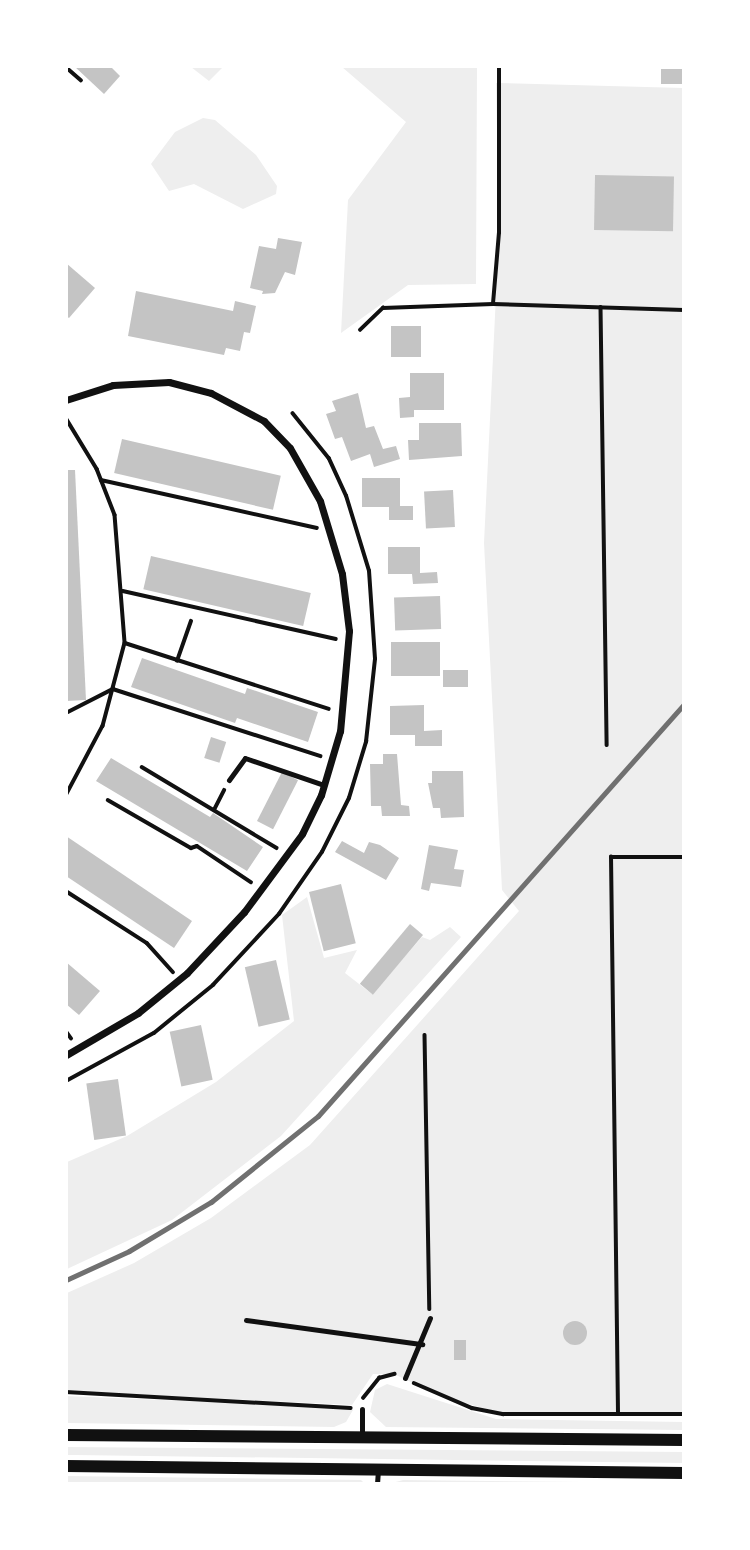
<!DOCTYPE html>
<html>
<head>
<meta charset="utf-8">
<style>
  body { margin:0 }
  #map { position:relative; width:750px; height:1550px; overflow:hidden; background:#fff; font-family:Manrope,sans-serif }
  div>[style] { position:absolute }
  .green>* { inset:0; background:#eee }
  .building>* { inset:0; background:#c4c4c4; transform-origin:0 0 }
  .round { border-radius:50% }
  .path>* { height:3.5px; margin:-1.75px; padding:0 1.75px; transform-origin:1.75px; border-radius:1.75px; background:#111 }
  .service>* { height:5px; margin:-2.5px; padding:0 2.5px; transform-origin:2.5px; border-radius:2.5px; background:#111 }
  .minor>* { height:7px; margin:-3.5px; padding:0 3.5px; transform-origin:3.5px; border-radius:3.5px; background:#111 }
  .tertiary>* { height:12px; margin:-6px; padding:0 6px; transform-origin:6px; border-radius:6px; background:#111 }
  .rail>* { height:5px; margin:-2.5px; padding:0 2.5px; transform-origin:2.5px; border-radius:2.5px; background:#707070 }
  span { translate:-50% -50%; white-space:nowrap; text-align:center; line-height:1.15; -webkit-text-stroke:7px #fff; paint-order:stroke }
  .frame { position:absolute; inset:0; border:68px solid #fff; pointer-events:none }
</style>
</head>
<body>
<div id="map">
  <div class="green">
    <div style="clip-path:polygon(191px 67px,223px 67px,209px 81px)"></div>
    <div style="clip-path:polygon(342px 67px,477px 67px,476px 284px,408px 285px,341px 333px,348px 200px,406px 122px)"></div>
    <div style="clip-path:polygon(496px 83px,683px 88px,683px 1414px,503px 1414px,438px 1395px,394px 1374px,373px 1374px,352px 1405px,67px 1391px,67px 1293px,134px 1263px,211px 1218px,310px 1145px,519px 911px,502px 890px,484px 543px,499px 233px)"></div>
    <div style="clip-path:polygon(203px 118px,215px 120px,256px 155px,277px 186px,276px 194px,243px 209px,194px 184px,169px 191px,151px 164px,175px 132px)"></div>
    <div style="clip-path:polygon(307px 897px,324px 958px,357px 950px,345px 973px,372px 994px,422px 937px,430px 940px,450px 927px,461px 937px,281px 1136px,172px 1220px,67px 1269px,67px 1162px,127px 1136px,216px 1082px,294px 1021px,282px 915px)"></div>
    <div style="clip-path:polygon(387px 1384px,496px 1419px,683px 1422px,683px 1430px,386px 1427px,370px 1412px,375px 1390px)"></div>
    <div style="clip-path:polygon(66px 1396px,350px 1408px,353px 1410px,346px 1422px,334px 1427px,67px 1423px)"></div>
    <div style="clip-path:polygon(66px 1447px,683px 1452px,684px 1463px,75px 1455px,67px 1455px)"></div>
    <div style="clip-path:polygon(66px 1476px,361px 1480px,364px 1483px,67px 1484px)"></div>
    <div style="clip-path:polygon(403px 1480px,683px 1483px,684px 1483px,392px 1483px)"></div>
  </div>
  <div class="building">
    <div style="clip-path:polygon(74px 66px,110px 66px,120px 76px,104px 94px)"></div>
    <div style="left:661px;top:69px;width:22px;height:15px"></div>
    <div style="left:595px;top:175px;width:79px;height:55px;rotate:1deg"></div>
    <div style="clip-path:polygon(278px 238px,302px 242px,295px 275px,285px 272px,275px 293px,262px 294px,263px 291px,250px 288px,259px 246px,276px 249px)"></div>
    <div style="clip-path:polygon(66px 263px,95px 288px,69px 318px,66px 316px)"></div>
    <div style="clip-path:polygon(136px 291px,233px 311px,235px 301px,256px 306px,250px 333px,244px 332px,240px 351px,226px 348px,224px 355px,128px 336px)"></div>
    <div style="left:391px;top:326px;width:30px;height:31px"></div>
    <div style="clip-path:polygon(410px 373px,444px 373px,444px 410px,414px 410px,414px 417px,400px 418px,399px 398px,410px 397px)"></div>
    <div style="clip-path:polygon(358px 393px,366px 428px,374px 426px,383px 449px,396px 446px,400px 459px,374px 467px,370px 454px,351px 461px,342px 437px,335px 439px,326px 414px,336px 411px,332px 401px)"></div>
    <div style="clip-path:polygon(419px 423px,461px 423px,462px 456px,409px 460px,408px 440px,419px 440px)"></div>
    <div style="left:122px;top:439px;width:163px;height:35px;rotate:13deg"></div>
    <div style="clip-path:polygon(66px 470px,75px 470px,86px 700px,66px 701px)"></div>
    <div style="clip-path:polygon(362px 478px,400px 478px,400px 506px,413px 506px,413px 520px,389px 520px,389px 507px,362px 507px)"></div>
    <div style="left:453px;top:490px;width:37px;height:29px;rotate:87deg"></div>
    <div style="clip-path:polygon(388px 547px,420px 547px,420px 573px,437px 572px,438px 583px,413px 584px,412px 574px,388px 574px)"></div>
    <div style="left:151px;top:556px;width:164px;height:34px;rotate:13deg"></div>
    <div style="left:440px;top:596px;width:33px;height:46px;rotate:88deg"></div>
    <div style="left:440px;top:642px;width:34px;height:49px;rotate:90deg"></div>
    <div style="clip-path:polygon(142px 658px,245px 694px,247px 688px,318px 712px,308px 742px,237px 718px,235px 723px,131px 687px)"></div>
    <div style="left:443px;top:670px;width:25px;height:17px"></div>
    <div style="clip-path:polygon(424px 705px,424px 731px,442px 730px,442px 746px,415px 746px,415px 735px,390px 735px,390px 706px)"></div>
    <div style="left:211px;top:737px;width:16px;height:22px;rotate:18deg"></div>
    <div style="clip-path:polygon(383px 754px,397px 754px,401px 805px,409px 806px,410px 816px,382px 816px,381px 806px,371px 806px,370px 764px,383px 764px)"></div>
    <div style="clip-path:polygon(111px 758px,210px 817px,213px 813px,263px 847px,247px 871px,96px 781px)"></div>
    <div style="clip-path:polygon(432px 771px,463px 771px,464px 817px,441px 818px,440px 808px,433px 808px,428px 783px,432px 783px)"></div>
    <div style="left:282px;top:772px;width:18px;height:55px;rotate:27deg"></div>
    <div style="clip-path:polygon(66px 836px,192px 921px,174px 948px,66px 876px)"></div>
    <div style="clip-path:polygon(342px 841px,364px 853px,369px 842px,380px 845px,399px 858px,386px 880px,335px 852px)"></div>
    <div style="clip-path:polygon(429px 845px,458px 850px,454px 869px,464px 870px,461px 887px,431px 883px,429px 891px,421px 889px)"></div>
    <div style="left:341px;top:884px;width:61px;height:33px;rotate:76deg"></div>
    <div style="left:410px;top:924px;width:17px;height:78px;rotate:40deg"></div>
    <div style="left:276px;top:960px;width:61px;height:32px;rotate:77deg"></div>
    <div style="clip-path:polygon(66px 962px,100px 991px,79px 1015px,66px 1004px)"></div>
    <div style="left:201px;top:1025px;width:56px;height:32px;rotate:78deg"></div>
    <div style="left:118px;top:1079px;width:57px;height:32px;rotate:82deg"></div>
    <div class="round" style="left:563px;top:1321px;width:24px;height:24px"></div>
    <div style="left:454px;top:1340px;width:12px;height:20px"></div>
  </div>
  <div class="path">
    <div style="left:66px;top:67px;width:20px;rotate:41deg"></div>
    <div style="left:493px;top:304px;width:191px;rotate:1.8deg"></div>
    <div style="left:601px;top:307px;width:438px;rotate:89.2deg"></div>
    <div style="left:360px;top:330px;width:32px;rotate:-44deg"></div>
    <div style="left:383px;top:308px;width:110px;rotate:-2.1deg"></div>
    <div style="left:493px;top:304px;width:71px;rotate:-85.2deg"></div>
    <div style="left:499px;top:233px;width:167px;rotate:-90deg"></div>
    <div style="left:66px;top:418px;width:60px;rotate:58.7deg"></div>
    <div style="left:97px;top:469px;width:49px;rotate:68.6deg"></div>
    <div style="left:115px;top:515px;width:128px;rotate:85.5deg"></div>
    <div style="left:125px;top:643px;width:86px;rotate:104.8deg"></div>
    <div style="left:103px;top:726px;width:79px;rotate:117.9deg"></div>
    <div style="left:101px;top:480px;width:221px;rotate:12.5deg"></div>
    <div style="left:123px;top:591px;width:218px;rotate:12.7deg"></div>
    <div style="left:125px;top:643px;width:214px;rotate:17.9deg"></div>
    <div style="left:177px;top:661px;width:42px;rotate:-70.7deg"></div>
    <div style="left:66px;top:713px;width:53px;rotate:-27.1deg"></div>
    <div style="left:113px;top:689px;width:218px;rotate:17.9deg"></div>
    <div style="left:142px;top:767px;width:157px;rotate:31deg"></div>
    <div style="left:108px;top:800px;width:96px;rotate:30deg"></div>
    <div style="left:191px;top:848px;width:6px;rotate:-18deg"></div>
    <div style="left:197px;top:846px;width:65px;rotate:33.7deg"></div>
    <div style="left:214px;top:810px;width:22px;rotate:-63deg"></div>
    <div style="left:66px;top:891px;width:96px;rotate:32.7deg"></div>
    <div style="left:147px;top:943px;width:39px;rotate:48deg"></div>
    <div style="left:66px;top:1031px;width:9px;rotate:54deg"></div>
    <div style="left:425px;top:1035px;width:274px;rotate:89deg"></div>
    <div style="left:66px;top:1081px;width:100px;rotate:-28.6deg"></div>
    <div style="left:154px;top:1033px;width:76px;rotate:-39.1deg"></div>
    <div style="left:213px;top:985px;width:97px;rotate:-47.1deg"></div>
    <div style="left:279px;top:914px;width:75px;rotate:-55.3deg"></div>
    <div style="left:322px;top:852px;width:60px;rotate:-63.4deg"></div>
    <div style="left:349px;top:798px;width:59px;rotate:-73.1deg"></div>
    <div style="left:366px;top:742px;width:83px;rotate:-83.8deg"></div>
    <div style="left:375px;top:659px;width:88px;rotate:-93.9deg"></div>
    <div style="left:369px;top:571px;width:78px;rotate:-107deg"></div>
    <div style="left:346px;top:496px;width:41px;rotate:-114.7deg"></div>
    <div style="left:329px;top:459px;width:58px;rotate:-128.7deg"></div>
    <div style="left:414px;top:1383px;width:63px;rotate:23.3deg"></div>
    <div style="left:472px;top:1408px;width:32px;rotate:11deg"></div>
    <div style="left:503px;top:1414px;width:181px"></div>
    <div style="left:66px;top:1392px;width:285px;rotate:3.2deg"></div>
    <div style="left:363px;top:1398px;width:26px;rotate:-51deg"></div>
    <div style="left:379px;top:1378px;width:16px;rotate:-15deg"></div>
    <div style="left:618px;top:1413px;width:556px;rotate:-90.72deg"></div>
    <div style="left:611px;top:857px;width:73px"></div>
  </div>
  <div class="service">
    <div style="left:229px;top:780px;width:27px;rotate:-54deg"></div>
    <div style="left:245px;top:758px;width:83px;rotate:18.9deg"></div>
    <div style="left:246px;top:1320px;width:178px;rotate:7.8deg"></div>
    <div style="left:405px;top:1378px;width:65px;rotate:-67.4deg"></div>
    <div style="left:362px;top:1409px;width:28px;rotate:90deg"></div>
    <div style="left:377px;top:1484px;width:14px;rotate:-86deg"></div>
  </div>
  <div class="minor">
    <div style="left:66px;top:400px;width:49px;rotate:-17.7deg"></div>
    <div style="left:113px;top:385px;width:56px;rotate:-3.1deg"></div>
    <div style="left:169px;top:382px;width:43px;rotate:14.7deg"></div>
    <div style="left:211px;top:393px;width:60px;rotate:27.8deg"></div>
    <div style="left:264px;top:421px;width:37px;rotate:46deg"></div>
    <div style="left:290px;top:448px;width:61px;rotate:60.5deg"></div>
    <div style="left:320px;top:501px;width:76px;rotate:73.2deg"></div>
    <div style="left:342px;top:574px;width:57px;rotate:83deg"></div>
    <div style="left:349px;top:631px;width:100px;rotate:95.1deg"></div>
    <div style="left:340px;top:731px;width:67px;rotate:106.5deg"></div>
    <div style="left:321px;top:795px;width:43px;rotate:116deg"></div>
    <div style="left:302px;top:834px;width:97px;rotate:126.6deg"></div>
    <div style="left:244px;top:912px;width:83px;rotate:133.1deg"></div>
    <div style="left:187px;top:973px;width:63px;rotate:140.8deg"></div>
    <div style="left:138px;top:1013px;width:83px;rotate:149.7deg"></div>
  </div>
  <div class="tertiary">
    <div style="left:66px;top:1435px;width:618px;rotate:0.46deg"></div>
    <div style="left:66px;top:1466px;width:618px;rotate:0.65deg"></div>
  </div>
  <div class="rail">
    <div style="left:66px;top:1280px;width:69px;rotate:-24.7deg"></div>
    <div style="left:129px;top:1251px;width:96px;rotate:-30.9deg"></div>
    <div style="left:211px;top:1202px;width:137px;rotate:-38.8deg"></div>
    <div style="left:318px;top:1116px;width:551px;rotate:-48.38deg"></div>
  </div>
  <div class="frame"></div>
</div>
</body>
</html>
